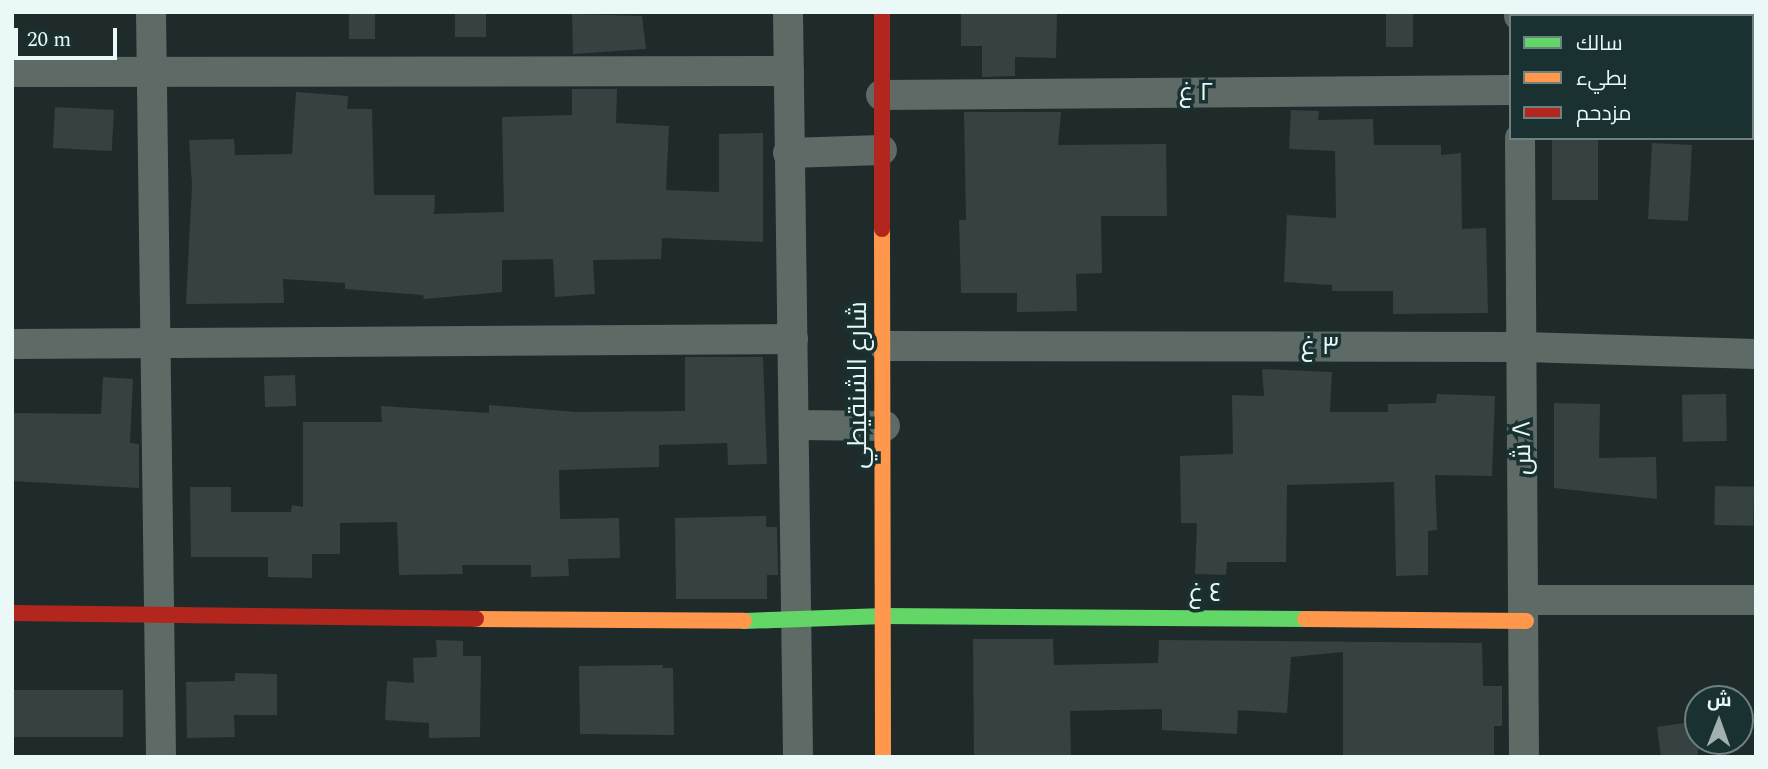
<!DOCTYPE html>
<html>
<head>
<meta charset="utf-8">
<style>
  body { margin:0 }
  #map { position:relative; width:1768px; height:769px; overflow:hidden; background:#1f2b2b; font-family:Spectral,Cairo,serif }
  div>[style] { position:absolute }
  .building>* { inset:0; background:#364142; transform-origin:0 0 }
  .street>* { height:30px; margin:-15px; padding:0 15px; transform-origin:15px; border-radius:15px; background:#5d6a66 }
  .fast>* { height:16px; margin:-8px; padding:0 8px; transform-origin:8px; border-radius:8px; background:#63d668 }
  .slow>* { height:16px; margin:-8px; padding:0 8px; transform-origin:8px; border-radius:8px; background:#ff974d }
  .jam>* { height:16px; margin:-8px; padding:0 8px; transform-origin:8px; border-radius:8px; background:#b3261e }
  span { translate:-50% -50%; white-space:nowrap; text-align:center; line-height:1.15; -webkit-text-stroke:7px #193130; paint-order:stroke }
  .street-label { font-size:26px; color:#eaf8f7 }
  .frame { position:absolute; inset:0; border:14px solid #eaf8f7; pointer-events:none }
  .legend { position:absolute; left:1509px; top:14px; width:245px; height:126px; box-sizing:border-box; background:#193130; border:2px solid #6d8180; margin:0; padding:9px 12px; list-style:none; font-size:21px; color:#eaf8f7 }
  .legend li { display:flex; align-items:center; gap:14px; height:35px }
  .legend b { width:35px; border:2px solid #6d8180 }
  .north { position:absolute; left:1684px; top:685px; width:70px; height:70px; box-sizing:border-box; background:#193130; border:2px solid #6d8180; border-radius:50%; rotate:1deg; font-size:19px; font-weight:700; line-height:28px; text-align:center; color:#eaf8f7 }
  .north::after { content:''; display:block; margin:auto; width:24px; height:32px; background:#a3b0b0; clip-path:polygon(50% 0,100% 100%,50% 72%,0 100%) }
  .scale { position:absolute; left:14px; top:28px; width:103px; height:32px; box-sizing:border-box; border:4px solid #eaf8f7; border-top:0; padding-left:9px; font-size:21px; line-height:24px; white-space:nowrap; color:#eaf8f7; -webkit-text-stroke:5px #193130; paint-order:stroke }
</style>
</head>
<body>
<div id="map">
  <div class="building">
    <div style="left:349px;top:12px;width:26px;height:27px"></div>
    <div style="left:455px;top:12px;width:31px;height:25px"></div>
    <div style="clip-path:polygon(961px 12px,1057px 12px,1056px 58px,1015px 57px,1015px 76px,982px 77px,982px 46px,961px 46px)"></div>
    <div style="left:1386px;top:12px;width:27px;height:35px"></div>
    <div style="clip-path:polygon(572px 14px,642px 16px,646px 49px,573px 54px)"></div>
    <div style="clip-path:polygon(572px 89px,617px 89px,616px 123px,669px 126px,666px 190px,719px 192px,719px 134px,763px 133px,763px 242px,662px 238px,661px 259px,593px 260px,595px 294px,555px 297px,553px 259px,502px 260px,502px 292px,424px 299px,423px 295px,345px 289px,345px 283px,283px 279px,284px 303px,186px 304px,192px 185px,189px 140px,234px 139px,235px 155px,292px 154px,296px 92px,348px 96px,347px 109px,372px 109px,374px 195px,435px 195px,434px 214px,504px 212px,502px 117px,572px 115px)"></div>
    <div style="left:55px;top:107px;width:59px;height:41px;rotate:3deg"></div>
    <div style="clip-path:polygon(1291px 110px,1319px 111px,1318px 120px,1373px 119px,1374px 145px,1441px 145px,1441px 155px,1461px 153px,1462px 229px,1486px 228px,1488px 313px,1393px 314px,1393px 291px,1332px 291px,1332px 285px,1284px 282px,1287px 215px,1336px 218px,1335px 151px,1289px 149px)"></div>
    <div style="clip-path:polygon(964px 112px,1061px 112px,1058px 145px,1166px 144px,1167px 216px,1101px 216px,1102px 273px,1076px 274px,1077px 311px,1017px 312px,1017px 293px,961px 293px,959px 220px,966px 220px)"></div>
    <div style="left:1552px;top:138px;width:46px;height:62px"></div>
    <div style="left:1652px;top:143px;width:40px;height:76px;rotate:3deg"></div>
    <div style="clip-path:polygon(685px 357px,763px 357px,767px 464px,728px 465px,727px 443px,659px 445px,659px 467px,559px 470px,560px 519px,619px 518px,620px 558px,568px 559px,569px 576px,531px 577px,531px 565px,462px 565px,463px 574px,399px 575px,397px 522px,340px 523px,340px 554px,312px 554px,312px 578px,268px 577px,268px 557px,191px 557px,190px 487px,231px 487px,231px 512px,291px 512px,292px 505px,303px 507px,303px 422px,382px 422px,381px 406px,489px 413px,489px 405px,576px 412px,685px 411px)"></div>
    <div style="clip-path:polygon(1262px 369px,1332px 372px,1330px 412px,1388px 412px,1388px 404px,1436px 403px,1437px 394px,1495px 396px,1492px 476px,1435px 475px,1437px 530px,1428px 531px,1428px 575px,1396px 576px,1394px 482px,1287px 485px,1286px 562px,1227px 562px,1226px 575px,1195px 574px,1197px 523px,1181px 523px,1180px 456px,1233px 454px,1232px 395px,1264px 396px)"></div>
    <div style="left:295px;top:375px;width:31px;height:31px;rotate:88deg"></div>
    <div style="clip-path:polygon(103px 377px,133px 379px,130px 443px,139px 444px,139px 488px,12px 481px,12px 413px,101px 414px)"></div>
    <div style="left:1726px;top:394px;width:47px;height:44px;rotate:89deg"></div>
    <div style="clip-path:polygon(1554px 403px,1600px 404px,1599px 458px,1656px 457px,1657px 499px,1554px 488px)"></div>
    <div style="left:1715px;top:486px;width:39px;height:39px;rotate:1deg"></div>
    <div style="clip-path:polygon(766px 516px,766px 527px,777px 527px,778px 575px,767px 575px,767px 599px,676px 599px,675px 518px)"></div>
    <div style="clip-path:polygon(973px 639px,1053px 639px,1054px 665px,1158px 663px,1159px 640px,1482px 643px,1483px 686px,1502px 686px,1502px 726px,1494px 726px,1494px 757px,1343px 757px,1343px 652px,1291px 657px,1287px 713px,1238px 710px,1237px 734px,1162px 730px,1162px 709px,1070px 711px,1071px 757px,974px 757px)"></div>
    <div style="clip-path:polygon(436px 640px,463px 641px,463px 656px,481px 656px,480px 737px,429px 738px,429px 723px,385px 720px,387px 681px,414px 683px,413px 658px,437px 657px)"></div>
    <div style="clip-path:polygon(663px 665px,662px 668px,673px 668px,674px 735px,580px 734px,579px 666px)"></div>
    <div style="clip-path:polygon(235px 673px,277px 674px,277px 715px,234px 715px,235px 737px,187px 738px,186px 682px,235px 681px)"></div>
    <div style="left:12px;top:690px;width:111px;height:47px"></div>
    <div style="clip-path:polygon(1698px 721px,1698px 757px,1661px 757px,1657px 727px)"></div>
  </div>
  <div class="street">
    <div style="left:151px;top:12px;width:745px;rotate:89.23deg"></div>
    <div style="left:788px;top:12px;width:745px;rotate:89.23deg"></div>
    <div style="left:1519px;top:12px;width:4px;rotate:90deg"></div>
    <div style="left:12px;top:72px;width:777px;rotate:-0.07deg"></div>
    <div style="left:1752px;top:85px;width:4px;rotate:-14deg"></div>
    <div style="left:881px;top:95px;width:630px;rotate:-0.45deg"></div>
    <div style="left:1520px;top:138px;width:619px;rotate:89.63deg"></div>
    <div style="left:788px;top:153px;width:94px;rotate:-1.8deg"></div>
    <div style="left:12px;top:344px;width:781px;rotate:-0.37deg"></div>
    <div style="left:884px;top:346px;width:638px;rotate:0.09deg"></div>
    <div style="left:1522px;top:347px;width:234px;rotate:1.7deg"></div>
    <div style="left:796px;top:425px;width:89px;rotate:0.6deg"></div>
    <div style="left:1525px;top:600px;width:231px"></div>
  </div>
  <div class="fast">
    <div style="left:744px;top:621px;width:140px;rotate:-2deg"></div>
    <div style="left:884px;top:616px;width:421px;rotate:0.4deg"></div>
  </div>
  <div class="slow">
    <div style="left:882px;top:229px;width:528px;rotate:89.89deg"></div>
    <div style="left:476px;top:619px;width:268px;rotate:0.4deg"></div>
    <div style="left:1305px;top:619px;width:221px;rotate:0.5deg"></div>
  </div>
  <div class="jam">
    <div style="left:882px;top:12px;width:217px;rotate:90deg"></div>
    <div style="left:12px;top:613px;width:464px;rotate:0.7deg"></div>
  </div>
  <div class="street-label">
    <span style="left:1196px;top:93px">٢ غ</span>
    <span style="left:1320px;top:347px">٣ غ</span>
    <span style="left:859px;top:385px;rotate:-90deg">شارع الشنقيطي</span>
    <span style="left:1523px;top:448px;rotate:-91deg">٨ ش</span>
    <span style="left:1205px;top:594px">٤ غ</span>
  </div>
  <div class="frame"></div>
  <ul class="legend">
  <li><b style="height:9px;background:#63d668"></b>سالك</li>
  <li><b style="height:9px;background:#ff974d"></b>بطيء</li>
  <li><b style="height:9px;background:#b3261e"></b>مزدحم</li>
  </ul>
  <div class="north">ش</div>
  <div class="scale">20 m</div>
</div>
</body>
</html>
